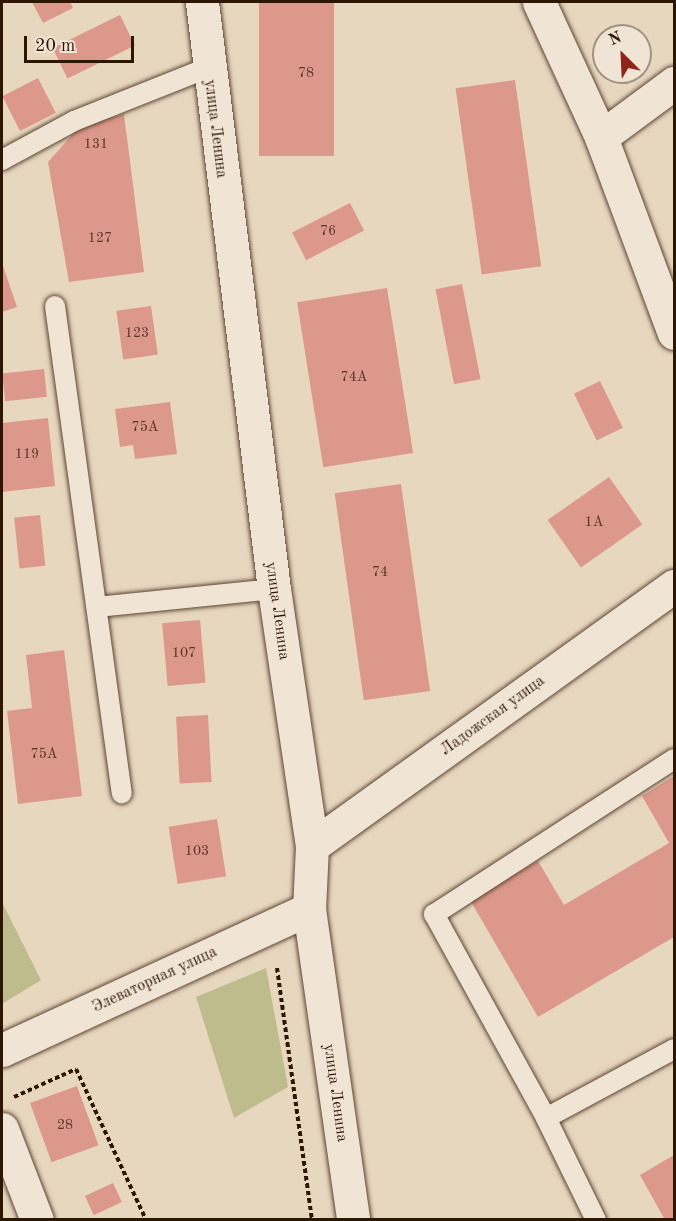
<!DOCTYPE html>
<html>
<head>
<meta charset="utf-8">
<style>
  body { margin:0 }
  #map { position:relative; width:676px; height:1221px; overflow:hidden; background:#e8d7bf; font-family:"Old Standard TT",serif }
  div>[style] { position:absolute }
  .green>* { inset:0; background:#bebc8c }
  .building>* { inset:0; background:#dc988b; transform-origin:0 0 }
  .path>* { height:4px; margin-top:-2px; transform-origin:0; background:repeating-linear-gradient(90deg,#2e1605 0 4.5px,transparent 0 7.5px) }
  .roads { filter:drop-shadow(0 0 2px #5c4634) drop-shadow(0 0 2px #5c4634) }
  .lane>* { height:20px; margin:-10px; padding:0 10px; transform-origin:10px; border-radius:10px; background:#f0e5d5 }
  .street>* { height:33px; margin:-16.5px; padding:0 16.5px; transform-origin:16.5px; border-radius:16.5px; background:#f0e5d5 }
  .secondary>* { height:33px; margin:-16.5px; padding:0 16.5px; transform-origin:16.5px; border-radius:16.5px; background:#f0e5d5 }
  span { translate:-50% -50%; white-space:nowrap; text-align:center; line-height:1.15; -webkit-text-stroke:4.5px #f0e5d5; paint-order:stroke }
  .number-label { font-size:14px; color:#5a3626 }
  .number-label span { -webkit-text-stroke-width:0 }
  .street-label { font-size:16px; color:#2e1605 }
  .frame { position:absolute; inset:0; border:3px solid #2e1605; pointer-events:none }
  .north { position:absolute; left:592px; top:24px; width:60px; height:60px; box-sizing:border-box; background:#f0e5d5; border:2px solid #a29282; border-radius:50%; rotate:336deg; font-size:16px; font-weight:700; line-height:24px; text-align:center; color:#2e1605 }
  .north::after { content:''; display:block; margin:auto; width:21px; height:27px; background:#8f2418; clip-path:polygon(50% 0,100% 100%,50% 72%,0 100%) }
  .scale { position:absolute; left:24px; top:36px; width:110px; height:27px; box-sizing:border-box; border:3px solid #2e1605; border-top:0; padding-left:8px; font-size:18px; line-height:21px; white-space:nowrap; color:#2e1605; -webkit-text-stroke:4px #f0e5d5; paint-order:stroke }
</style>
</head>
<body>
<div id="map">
  <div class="green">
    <div style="clip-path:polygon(2px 902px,41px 980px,2px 1004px)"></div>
    <div style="clip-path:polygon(266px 968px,288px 1087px,234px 1118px,196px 997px)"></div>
  </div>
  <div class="building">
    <div style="clip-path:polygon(32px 2px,70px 2px,73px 8px,43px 23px)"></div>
    <div style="left:259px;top:2px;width:75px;height:154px"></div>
    <div style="left:120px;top:15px;width:34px;height:75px;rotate:64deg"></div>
    <div style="left:38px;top:78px;width:39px;height:40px;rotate:63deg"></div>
    <div style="left:515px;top:80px;width:188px;height:60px;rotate:82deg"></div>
    <div style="clip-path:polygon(124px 114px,144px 272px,69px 282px,48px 162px,79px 127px)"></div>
    <div style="left:350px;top:203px;width:31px;height:65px;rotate:63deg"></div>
    <div style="clip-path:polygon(2px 263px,17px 307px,2px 312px)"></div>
    <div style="left:462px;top:284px;width:97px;height:27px;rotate:79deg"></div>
    <div style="left:387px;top:288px;width:167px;height:91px;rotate:81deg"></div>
    <div style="left:151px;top:306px;width:49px;height:35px;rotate:82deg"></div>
    <div style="left:44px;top:369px;width:28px;height:42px;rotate:84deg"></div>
    <div style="left:600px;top:381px;width:52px;height:29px;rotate:64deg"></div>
    <div style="clip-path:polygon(170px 402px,177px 454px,135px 459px,133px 445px,120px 447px,115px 409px)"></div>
    <div style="clip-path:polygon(48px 418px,55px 486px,2px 492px,2px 423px)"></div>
    <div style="left:609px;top:477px;width:58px;height:75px;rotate:55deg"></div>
    <div style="left:401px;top:484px;width:209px;height:67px;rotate:82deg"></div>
    <div style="left:40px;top:515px;width:51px;height:26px;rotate:84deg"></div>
    <div style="left:200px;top:620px;width:63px;height:38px;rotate:85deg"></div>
    <div style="clip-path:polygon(64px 650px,82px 796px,18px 804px,7px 711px,32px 708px,26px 655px)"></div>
    <div style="left:208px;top:715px;width:67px;height:32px;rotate:87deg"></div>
    <div style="clip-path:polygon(674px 776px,674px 937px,538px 1017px,470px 900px,538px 861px,564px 905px,669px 843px,642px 796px)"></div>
    <div style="left:217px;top:819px;width:58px;height:49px;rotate:81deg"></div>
    <div style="left:77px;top:1086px;width:63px;height:50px;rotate:70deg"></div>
    <div style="clip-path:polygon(674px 1155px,674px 1220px,665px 1220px,640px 1175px)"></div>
    <div style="left:113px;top:1183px;width:21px;height:31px;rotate:65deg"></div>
  </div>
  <div class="path">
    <div style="left:277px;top:968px;width:254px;rotate:82.1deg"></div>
    <div style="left:14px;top:1097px;width:68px;rotate:-24.3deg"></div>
    <div style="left:76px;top:1069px;width:166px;rotate:65.1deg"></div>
  </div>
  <div class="roads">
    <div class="lane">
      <div style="left:2px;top:160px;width:82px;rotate:-28.4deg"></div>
      <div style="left:74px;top:121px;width:143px;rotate:-21.7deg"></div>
      <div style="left:55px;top:306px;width:492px;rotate:82.2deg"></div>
      <div style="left:97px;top:607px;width:178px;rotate:-5.8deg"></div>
      <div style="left:674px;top:759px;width:286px;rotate:147.1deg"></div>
      <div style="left:434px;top:914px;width:233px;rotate:61.2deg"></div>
      <div style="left:546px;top:1118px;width:145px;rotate:-28.3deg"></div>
      <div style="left:546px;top:1118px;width:114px;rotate:63.9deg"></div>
    </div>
    <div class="street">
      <div style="left:539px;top:2px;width:149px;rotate:65.3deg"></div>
      <div style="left:601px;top:137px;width:209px;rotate:69.6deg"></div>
      <div style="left:601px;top:137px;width:91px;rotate:-36.5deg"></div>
      <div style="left:2px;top:1129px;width:97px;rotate:69deg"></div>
    </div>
    <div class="secondary">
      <div style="left:202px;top:2px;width:591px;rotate:83.01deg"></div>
      <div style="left:274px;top:589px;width:260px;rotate:81.6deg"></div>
      <div style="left:312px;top:846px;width:63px;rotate:92.7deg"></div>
      <div style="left:309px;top:909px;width:314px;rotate:81.9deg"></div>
      <div style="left:312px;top:846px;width:446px;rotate:-35.7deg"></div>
      <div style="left:2px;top:1050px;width:338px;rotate:-24.7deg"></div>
    </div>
  </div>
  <div class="number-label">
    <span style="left:306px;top:73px">78</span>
    <span style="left:96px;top:144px">131</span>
    <span style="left:328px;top:231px">76</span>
    <span style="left:100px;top:238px">127</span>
    <span style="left:137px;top:333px">123</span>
    <span style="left:354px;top:377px">74А</span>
    <span style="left:145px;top:427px">75А</span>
    <span style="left:27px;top:454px">119</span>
    <span style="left:594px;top:522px">1А</span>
    <span style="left:380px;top:572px">74</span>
    <span style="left:184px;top:653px">107</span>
    <span style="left:44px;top:754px">75А</span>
    <span style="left:197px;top:851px">103</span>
    <span style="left:65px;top:1125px">28</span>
  </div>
  <div class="street-label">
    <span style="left:215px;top:129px;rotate:83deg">улица Ленина</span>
    <span style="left:277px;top:611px;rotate:82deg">улица Ленина</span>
    <span style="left:493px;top:716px;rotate:-36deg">Ладожская улица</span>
    <span style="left:155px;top:980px;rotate:-25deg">Элеваторная улица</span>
    <span style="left:335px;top:1093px;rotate:82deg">улица Ленина</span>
  </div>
  <div class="frame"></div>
  <div class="north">N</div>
  <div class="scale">20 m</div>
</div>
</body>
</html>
